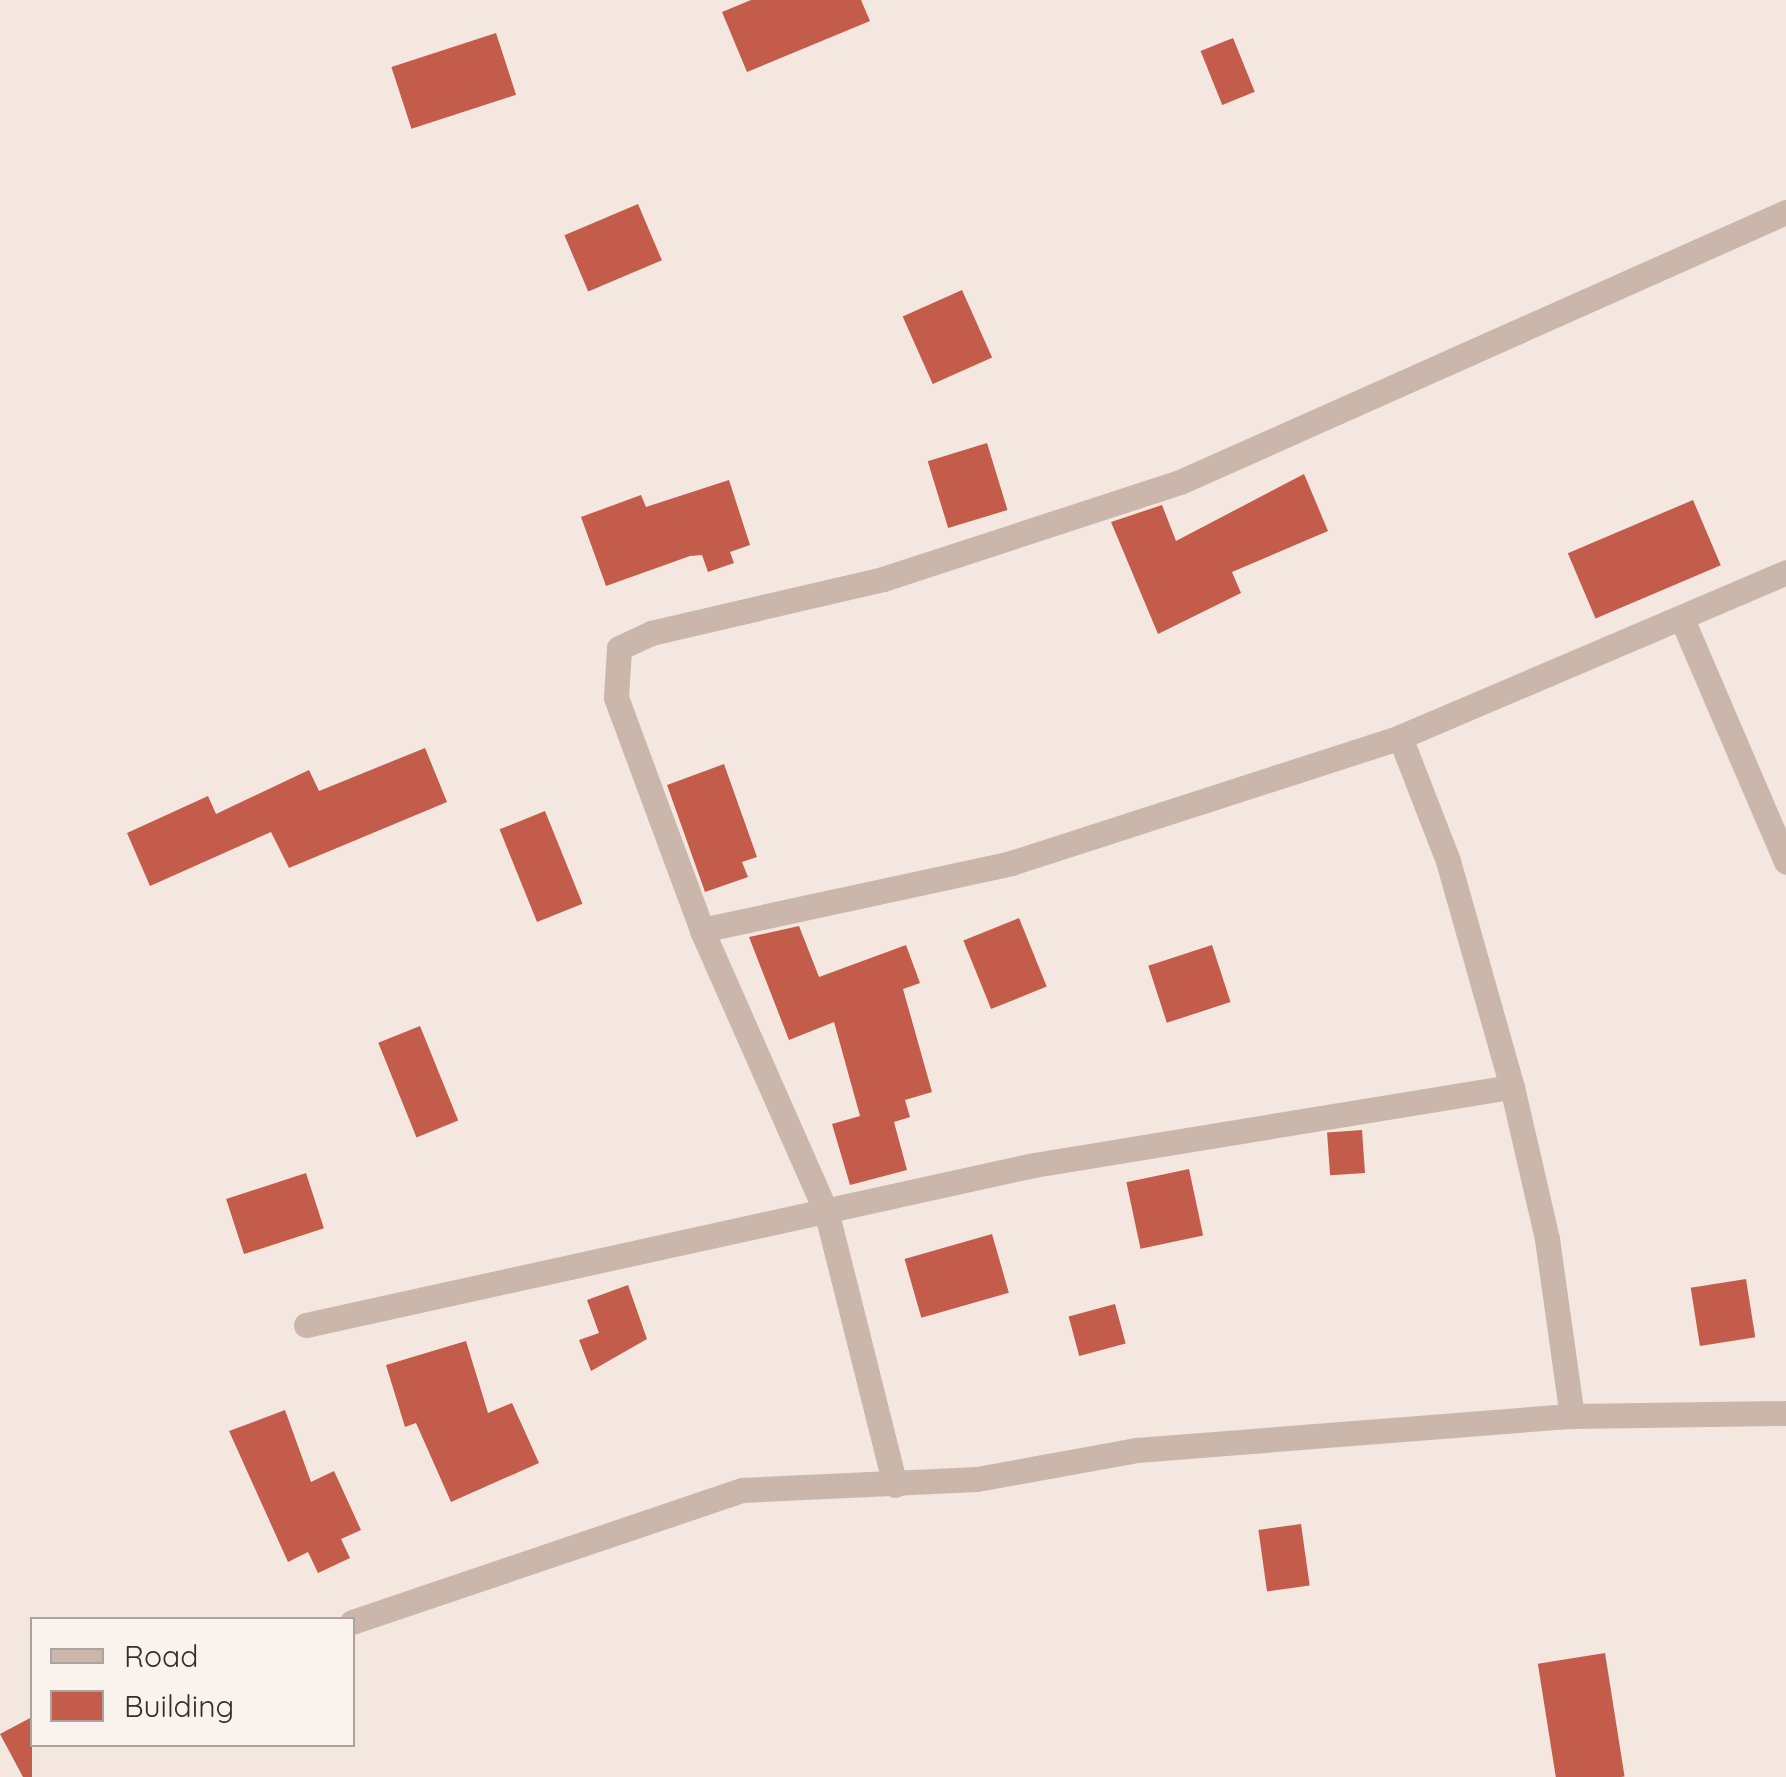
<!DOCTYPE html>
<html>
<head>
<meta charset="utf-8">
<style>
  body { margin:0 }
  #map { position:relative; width:1786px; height:1777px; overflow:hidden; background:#f3e7df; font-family:Quicksand,sans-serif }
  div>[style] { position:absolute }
  .building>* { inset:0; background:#c45c4b; transform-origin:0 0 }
  .minor>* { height:25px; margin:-12.5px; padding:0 12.5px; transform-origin:12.5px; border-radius:12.5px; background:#cbb6ab }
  span { translate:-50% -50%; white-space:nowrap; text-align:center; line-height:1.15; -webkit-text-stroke:8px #faf2ec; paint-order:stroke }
  .legend { position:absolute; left:30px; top:1617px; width:325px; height:130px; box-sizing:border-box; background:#faf2ec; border:2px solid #ada39e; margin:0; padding:12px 18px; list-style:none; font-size:30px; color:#392d2a }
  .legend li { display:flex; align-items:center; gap:20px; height:50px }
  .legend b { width:50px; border:2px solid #ada39e }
</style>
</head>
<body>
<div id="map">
  <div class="building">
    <div style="clip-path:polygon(751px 0,861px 0,870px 21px,747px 72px,722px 12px)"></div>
    <div style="left:496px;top:33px;width:65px;height:110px;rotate:72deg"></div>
    <div style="left:1233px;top:38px;width:58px;height:35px;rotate:68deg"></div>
    <div style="left:638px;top:204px;width:61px;height:80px;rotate:67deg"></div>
    <div style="left:962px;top:290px;width:74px;height:65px;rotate:66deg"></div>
    <div style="left:987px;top:443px;width:70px;height:62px;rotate:73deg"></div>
    <div style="clip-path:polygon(1304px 474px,1328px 531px,1232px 572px,1241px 593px,1158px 634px,1111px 522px,1162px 505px,1176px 541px)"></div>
    <div style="clip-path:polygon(729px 480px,750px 545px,730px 552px,734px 563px,708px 572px,702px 555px,690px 556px,606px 586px,581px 517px,641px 495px,646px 507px)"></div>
    <div style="left:1693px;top:500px;width:71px;height:136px;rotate:67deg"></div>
    <div style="clip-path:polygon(425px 748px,447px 802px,289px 868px,271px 832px,150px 886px,127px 833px,208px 796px,216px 814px,309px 770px,319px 791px)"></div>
    <div style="clip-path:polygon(724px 764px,757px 857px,742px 862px,748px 877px,705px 892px,667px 785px)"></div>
    <div style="left:545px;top:811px;width:100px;height:49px;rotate:68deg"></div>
    <div style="left:1019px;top:918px;width:74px;height:60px;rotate:68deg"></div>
    <div style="clip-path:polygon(799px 926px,819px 977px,906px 945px,920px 983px,903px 989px,932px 1092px,905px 1100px,910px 1117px,894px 1122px,907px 1170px,850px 1185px,832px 1124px,860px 1116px,834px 1022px,789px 1040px,749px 937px)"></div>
    <div style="left:1212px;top:945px;width:60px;height:67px;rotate:72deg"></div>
    <div style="left:420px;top:1026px;width:102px;height:45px;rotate:68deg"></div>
    <div style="left:1362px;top:1130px;width:43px;height:35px;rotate:86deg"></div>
    <div style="left:1189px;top:1169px;width:68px;height:64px;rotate:78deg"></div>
    <div style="left:306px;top:1173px;width:58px;height:84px;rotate:72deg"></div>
    <div style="left:992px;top:1234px;width:61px;height:91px;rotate:74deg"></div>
    <div style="left:1746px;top:1279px;width:59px;height:56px;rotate:81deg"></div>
    <div style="clip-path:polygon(628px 1285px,647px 1339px,591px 1371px,579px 1340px,599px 1333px,587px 1300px)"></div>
    <div style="left:1115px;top:1304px;width:41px;height:48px;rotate:75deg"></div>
    <div style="clip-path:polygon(466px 1341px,488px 1413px,512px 1403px,539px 1463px,451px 1502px,416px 1423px,405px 1427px,386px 1365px)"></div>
    <div style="clip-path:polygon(285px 1410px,311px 1482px,334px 1471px,361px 1530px,341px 1539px,350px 1558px,318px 1573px,308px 1552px,288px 1562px,229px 1431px)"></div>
    <div style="left:1301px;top:1524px;width:62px;height:43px;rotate:82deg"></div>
    <div style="left:1605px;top:1653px;width:125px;height:68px;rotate:81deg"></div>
    <div style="clip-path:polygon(32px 1717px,32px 1777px,23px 1777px,0 1734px)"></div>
  </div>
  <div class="minor">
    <div style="left:1682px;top:619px;width:264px;rotate:66.8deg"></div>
    <div style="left:1400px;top:737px;width:133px;rotate:68.8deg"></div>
    <div style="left:1448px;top:861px;width:235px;rotate:74.2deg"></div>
    <div style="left:1512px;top:1087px;width:156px;rotate:77deg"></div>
    <div style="left:1547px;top:1239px;width:179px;rotate:82deg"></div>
    <div style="left:702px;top:930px;width:316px;rotate:-12.2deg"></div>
    <div style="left:1011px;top:863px;width:409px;rotate:-17.9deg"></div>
    <div style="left:1400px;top:737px;width:420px;rotate:-23.1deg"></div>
    <div style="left:306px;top:1325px;width:745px;rotate:-12.4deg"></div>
    <div style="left:1034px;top:1165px;width:484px;rotate:-9.3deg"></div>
    <div style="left:895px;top:1485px;width:279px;rotate:-104.1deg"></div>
    <div style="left:827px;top:1214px;width:310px;rotate:-113.8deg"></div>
    <div style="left:702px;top:930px;width:248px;rotate:-110.3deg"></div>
    <div style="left:616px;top:697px;width:49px;rotate:-86.5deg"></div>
    <div style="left:619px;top:648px;width:35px;rotate:-25deg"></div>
    <div style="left:651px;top:633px;width:238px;rotate:-13.1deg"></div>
    <div style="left:883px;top:579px;width:312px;rotate:-18.1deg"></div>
    <div style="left:1180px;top:482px;width:663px;rotate:-24.02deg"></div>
    <div style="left:352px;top:1622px;width:412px;rotate:-18.7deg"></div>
    <div style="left:742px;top:1490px;width:235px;rotate:-2.7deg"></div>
    <div style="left:977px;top:1479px;width:163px;rotate:-10.3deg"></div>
    <div style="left:1137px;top:1450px;width:436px;rotate:-4.5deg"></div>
    <div style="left:1572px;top:1416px;width:214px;rotate:-0.8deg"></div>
  </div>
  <ul class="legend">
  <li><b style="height:12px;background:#cbb6ab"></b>Road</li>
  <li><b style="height:28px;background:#c45c4b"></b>Building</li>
  </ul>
</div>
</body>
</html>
